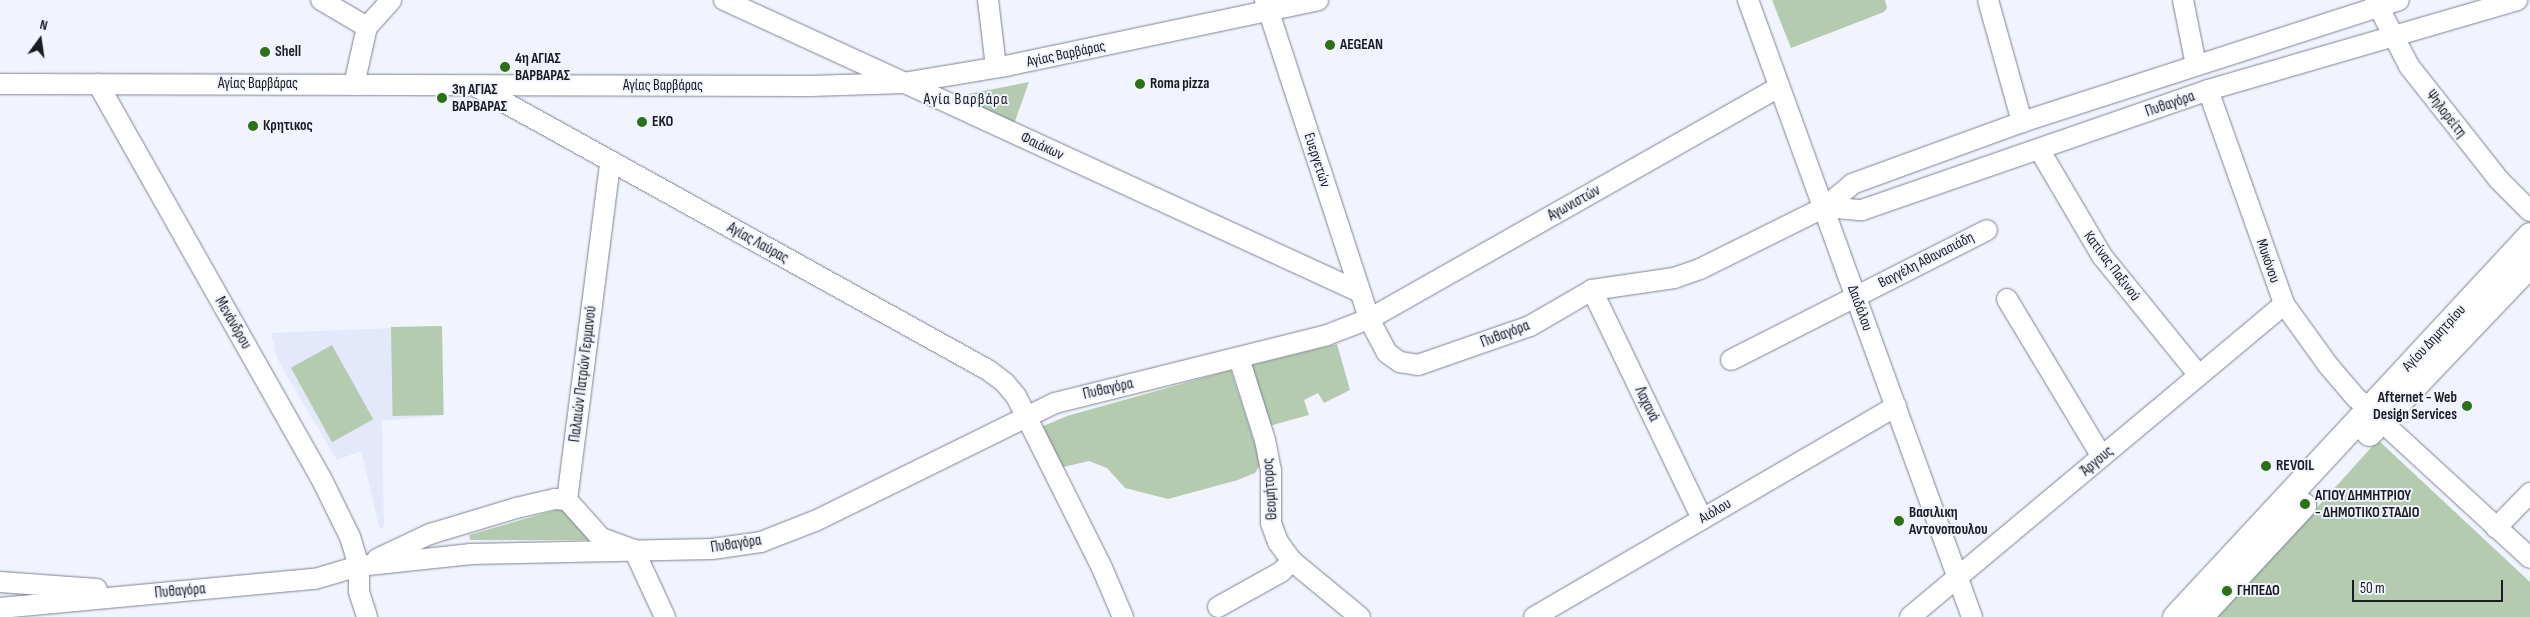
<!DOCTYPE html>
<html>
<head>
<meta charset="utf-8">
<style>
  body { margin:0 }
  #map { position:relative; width:2530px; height:617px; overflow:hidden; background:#f1f4fe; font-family:"Sofia Sans Condensed",sans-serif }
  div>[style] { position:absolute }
  .built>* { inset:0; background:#e3e8fb }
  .green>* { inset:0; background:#b4cbaf; transform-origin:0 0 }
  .roads { filter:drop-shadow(0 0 1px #7f8291) drop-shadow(0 0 1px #7f8291) }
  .minor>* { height:20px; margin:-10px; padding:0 10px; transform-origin:10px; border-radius:10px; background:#fff }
  .major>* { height:25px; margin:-12.5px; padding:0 12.5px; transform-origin:12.5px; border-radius:12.5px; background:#fff }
  .dots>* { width:14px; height:14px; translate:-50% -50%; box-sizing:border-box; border:2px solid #f1f4fe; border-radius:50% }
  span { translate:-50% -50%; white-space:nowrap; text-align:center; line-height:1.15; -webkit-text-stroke:4px #f1f4fe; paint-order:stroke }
  .poi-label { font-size:15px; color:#1b1c22; font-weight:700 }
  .left { translate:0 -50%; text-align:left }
  .right { translate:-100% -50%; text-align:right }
  .street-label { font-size:15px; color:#1b1c22 }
  .neighbourhood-label { font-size:16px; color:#1b1c22; letter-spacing:1px }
  .north { position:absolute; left:15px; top:15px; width:50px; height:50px; -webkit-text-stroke:4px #f1f4fe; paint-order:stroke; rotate:14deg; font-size:14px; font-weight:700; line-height:20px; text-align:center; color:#1b1c22 }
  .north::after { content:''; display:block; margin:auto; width:18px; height:22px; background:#1b1c22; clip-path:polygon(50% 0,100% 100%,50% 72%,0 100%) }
  .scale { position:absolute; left:2352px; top:580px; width:151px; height:22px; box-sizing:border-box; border:2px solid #1b1c22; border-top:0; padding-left:6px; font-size:15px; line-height:18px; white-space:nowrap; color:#1b1c22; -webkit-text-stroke:4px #f1f4fe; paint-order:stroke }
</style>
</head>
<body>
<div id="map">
  <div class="built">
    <div style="clip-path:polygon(442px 326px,444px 415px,382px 421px,384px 527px,380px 529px,361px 451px,337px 460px,277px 359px,271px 333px)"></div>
  </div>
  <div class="green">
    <div style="clip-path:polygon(1772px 0,1885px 0,1887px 8px,1884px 12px,1791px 48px)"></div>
    <div style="clip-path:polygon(1029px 82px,1014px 124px,966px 103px,968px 94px)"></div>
    <div style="left:442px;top:326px;width:89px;height:51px;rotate:89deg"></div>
    <div style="clip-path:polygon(1337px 344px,1350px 390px,1324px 403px,1318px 393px,1304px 400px,1309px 415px,1269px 426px,1248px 366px)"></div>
    <div style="left:332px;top:345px;width:85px;height:47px;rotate:61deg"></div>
    <div style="clip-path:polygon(1231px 370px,1261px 463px,1255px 473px,1238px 480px,1168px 499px,1125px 488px,1107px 468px,1089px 461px,1059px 468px,1041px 427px,1067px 416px)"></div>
    <div style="clip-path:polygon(2378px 440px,2530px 582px,2530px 617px,2218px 617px)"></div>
    <div style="clip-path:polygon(563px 508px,590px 538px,588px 540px,470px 540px,469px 535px)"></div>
  </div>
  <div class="roads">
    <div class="minor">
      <div style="left:321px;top:0;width:53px;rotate:30.4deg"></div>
      <div style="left:724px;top:0;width:700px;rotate:24.66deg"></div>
      <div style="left:988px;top:0;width:67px;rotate:83.2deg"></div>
      <div style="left:1265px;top:0;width:336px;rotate:71.9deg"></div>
      <div style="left:1369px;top:319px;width:38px;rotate:62deg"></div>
      <div style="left:1387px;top:353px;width:16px;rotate:35deg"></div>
      <div style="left:1400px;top:362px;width:18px;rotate:9deg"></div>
      <div style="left:1418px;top:365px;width:119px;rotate:-19.2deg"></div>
      <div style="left:1530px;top:326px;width:72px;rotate:-30.1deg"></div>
      <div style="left:1592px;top:290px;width:83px;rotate:-8.3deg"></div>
      <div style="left:1674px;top:278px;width:28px;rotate:-19deg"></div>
      <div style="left:1700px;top:269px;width:140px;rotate:-26.4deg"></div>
      <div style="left:1825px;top:207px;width:35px;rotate:-40deg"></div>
      <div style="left:1852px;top:184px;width:181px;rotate:-20deg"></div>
      <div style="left:2022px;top:122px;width:396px;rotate:-17.9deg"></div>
      <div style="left:1748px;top:0;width:656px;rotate:70.05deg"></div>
      <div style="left:1988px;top:0;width:127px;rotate:74.4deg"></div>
      <div style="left:2183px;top:0;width:66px;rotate:78.7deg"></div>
      <div style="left:2375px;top:0;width:74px;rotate:62.7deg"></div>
      <div style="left:2409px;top:66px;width:145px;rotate:51.7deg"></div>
      <div style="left:2499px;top:180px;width:44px;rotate:45deg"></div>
      <div style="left:0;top:84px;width:811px;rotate:0.14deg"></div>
      <div style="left:811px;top:86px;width:93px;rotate:-1.8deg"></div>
      <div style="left:904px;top:83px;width:103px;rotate:-9.5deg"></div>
      <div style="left:1006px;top:66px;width:319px;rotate:-11.9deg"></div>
      <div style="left:98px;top:84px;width:453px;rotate:60.5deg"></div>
      <div style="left:321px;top:478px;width:66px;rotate:63.8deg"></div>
      <div style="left:350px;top:537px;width:30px;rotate:73deg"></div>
      <div style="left:359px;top:566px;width:26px;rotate:90deg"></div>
      <div style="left:359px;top:592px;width:26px;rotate:72deg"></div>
      <div style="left:354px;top:85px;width:59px;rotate:-77.4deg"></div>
      <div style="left:367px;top:27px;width:36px;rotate:-48deg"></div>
      <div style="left:475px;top:86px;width:586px;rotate:28.97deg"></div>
      <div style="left:988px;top:370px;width:21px;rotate:37deg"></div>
      <div style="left:1005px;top:383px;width:17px;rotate:50deg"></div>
      <div style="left:1016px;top:396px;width:192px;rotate:63.4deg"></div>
      <div style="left:1102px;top:568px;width:53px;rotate:66.8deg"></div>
      <div style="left:2208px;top:90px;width:227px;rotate:70.4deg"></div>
      <div style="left:2284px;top:304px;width:75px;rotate:54.2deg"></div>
      <div style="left:2328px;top:365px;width:43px;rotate:49.7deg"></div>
      <div style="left:2356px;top:398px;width:17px;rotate:36deg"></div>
      <div style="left:2039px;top:149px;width:124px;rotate:59.5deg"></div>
      <div style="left:2102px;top:256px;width:152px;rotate:50.9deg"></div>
      <div style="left:1825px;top:207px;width:37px;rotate:5deg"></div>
      <div style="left:1862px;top:210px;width:366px;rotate:-19.1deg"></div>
      <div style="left:2208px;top:90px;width:322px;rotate:-16.2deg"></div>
      <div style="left:1592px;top:290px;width:254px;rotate:64.3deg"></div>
      <div style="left:2007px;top:299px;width:184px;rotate:59deg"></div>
      <div style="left:1239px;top:358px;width:86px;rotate:72.4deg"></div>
      <div style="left:1265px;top:440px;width:31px;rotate:79deg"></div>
      <div style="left:1271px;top:470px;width:53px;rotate:90deg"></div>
      <div style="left:1271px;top:523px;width:20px;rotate:70deg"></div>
      <div style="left:1278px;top:542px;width:24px;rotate:54deg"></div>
      <div style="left:1292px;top:561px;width:88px;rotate:39.5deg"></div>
      <div style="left:1731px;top:360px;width:287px;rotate:-26.9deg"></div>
      <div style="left:2381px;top:421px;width:202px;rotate:42.6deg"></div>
      <div style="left:567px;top:500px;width:341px;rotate:-82.7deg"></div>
      <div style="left:2496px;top:528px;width:49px;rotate:-45.8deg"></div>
      <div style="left:377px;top:559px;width:59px;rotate:-25.3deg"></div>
      <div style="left:430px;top:534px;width:90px;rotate:-16.8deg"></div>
      <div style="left:516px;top:508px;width:40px;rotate:-13deg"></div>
      <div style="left:555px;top:499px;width:12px;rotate:5deg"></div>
      <div style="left:567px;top:500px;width:51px;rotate:48.2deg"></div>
      <div style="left:601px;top:538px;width:35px;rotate:20deg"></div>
      <div style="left:634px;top:550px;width:74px;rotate:65.2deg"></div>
      <div style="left:0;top:582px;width:97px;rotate:4.1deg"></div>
      <div style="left:1218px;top:607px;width:72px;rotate:-29.1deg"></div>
      <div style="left:1281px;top:572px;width:16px;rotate:-45deg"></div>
      <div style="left:0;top:608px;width:316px;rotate:-5.3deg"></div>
      <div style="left:315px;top:579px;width:46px;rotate:-16.5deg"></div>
      <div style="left:359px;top:566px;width:113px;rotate:-6.1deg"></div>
      <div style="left:471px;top:554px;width:241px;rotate:-1.2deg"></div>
      <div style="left:712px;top:549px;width:49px;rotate:-8.1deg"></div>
      <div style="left:761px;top:542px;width:58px;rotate:-21.3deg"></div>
      <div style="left:815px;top:521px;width:267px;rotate:-26.2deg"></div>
      <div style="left:1055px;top:403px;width:280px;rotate:-14deg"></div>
      <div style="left:1327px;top:335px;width:45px;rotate:-20.9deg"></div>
      <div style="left:1369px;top:319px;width:471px;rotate:-29.5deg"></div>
      <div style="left:1534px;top:617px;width:419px;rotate:-30.2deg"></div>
      <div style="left:1910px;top:617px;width:488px;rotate:-39.9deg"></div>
    </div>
    <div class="major">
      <div style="left:2369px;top:433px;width:233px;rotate:-46.4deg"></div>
      <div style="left:2175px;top:617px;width:521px;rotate:-47.1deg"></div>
      <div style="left:2199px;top:617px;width:153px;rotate:-47.1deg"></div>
    </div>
  </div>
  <div class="dots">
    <div style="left:1330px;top:45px;background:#2a7214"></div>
    <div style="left:265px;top:52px;background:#2a7214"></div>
    <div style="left:505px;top:67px;background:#2a7214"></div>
    <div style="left:1140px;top:84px;background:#2a7214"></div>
    <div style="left:442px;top:98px;background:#2a7214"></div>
    <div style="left:642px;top:122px;background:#2a7214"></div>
    <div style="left:253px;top:126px;background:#2a7214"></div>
    <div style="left:2467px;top:406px;background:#2a7214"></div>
    <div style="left:2266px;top:466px;background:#2a7214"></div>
    <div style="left:2305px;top:504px;background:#2a7214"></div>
    <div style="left:1899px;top:521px;background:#2a7214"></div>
    <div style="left:2227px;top:591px;background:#2a7214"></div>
  </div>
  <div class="poi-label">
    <span class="left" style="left:1340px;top:45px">AEGEAN</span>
    <span class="left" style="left:275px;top:52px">Shell</span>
    <span class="left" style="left:515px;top:67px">4η ΑΓΙΑΣ<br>ΒΑΡΒΑΡΑΣ</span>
    <span class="left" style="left:1150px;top:84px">Roma pizza</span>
    <span class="left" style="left:452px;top:98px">3η ΑΓΙΑΣ<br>ΒΑΡΒΑΡΑΣ</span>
    <span class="left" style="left:652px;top:122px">EKO</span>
    <span class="left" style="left:263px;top:126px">Κρητικος</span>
    <span class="right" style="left:2457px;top:406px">Afternet - Web<br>Design Services</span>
    <span class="left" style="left:2276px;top:466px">REVOIL</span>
    <span class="left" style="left:2315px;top:504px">ΑΓΙΟΥ ΔΗΜΗΤΡΙΟΥ<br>- ΔΗΜΟΤΙΚΟ ΣΤΑΔΙΟ</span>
    <span class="left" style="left:1909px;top:521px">Βασιλικη<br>Αντονοπουλου</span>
    <span class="left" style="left:2237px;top:591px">ΓΗΠΕΔΟ</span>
  </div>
  <div class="street-label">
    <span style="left:1066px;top:54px;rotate:-12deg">Αγίας Βαρβάρας</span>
    <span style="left:258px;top:84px">Αγίας Βαρβάρας</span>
    <span style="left:663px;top:86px">Αγίας Βαρβάρας</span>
    <span style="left:2170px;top:104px;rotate:-19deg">Πυθαγόρα</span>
    <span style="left:2446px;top:114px;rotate:52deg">Ψηλορείτη</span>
    <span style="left:1042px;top:146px;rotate:25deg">Φαιάκων</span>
    <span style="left:1317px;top:160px;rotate:72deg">Ευεργετών</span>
    <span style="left:1574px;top:203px;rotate:-29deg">Αγωνιστών</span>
    <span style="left:758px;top:243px;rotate:29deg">Αγίας Λαύρας</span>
    <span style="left:1926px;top:260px;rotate:-27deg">Βαγγέλη Αθανασιάδη</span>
    <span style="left:2268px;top:261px;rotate:71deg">Μυκόνου</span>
    <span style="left:2112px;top:266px;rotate:53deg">Κατίνας Παξινού</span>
    <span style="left:1860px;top:308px;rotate:70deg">Δαιδάλου</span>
    <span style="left:233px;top:323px;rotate:60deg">Μενάνδρου</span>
    <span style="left:1505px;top:334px;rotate:-21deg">Πυθαγόρα</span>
    <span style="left:2434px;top:338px;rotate:-47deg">Αγίου Δημητρίου</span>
    <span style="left:583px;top:374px;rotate:-83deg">Παλαιών Πατρών Γερμανού</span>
    <span style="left:1108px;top:389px;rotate:-13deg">Πυθαγόρα</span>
    <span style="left:1647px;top:404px;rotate:64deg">Λαχανά</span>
    <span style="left:2097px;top:461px;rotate:-40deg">Άργους</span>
    <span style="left:1270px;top:489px;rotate:-94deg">Θεομήτορος</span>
    <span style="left:1715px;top:511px;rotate:-30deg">Αιόλου</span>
    <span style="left:736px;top:544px;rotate:-9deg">Πυθαγόρα</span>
    <span style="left:180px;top:591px;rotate:-5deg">Πυθαγόρα</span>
  </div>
  <div class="neighbourhood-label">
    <span style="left:966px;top:100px">Αγία Βαρβάρα</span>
  </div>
  <div class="north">N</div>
  <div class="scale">50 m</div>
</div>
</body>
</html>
